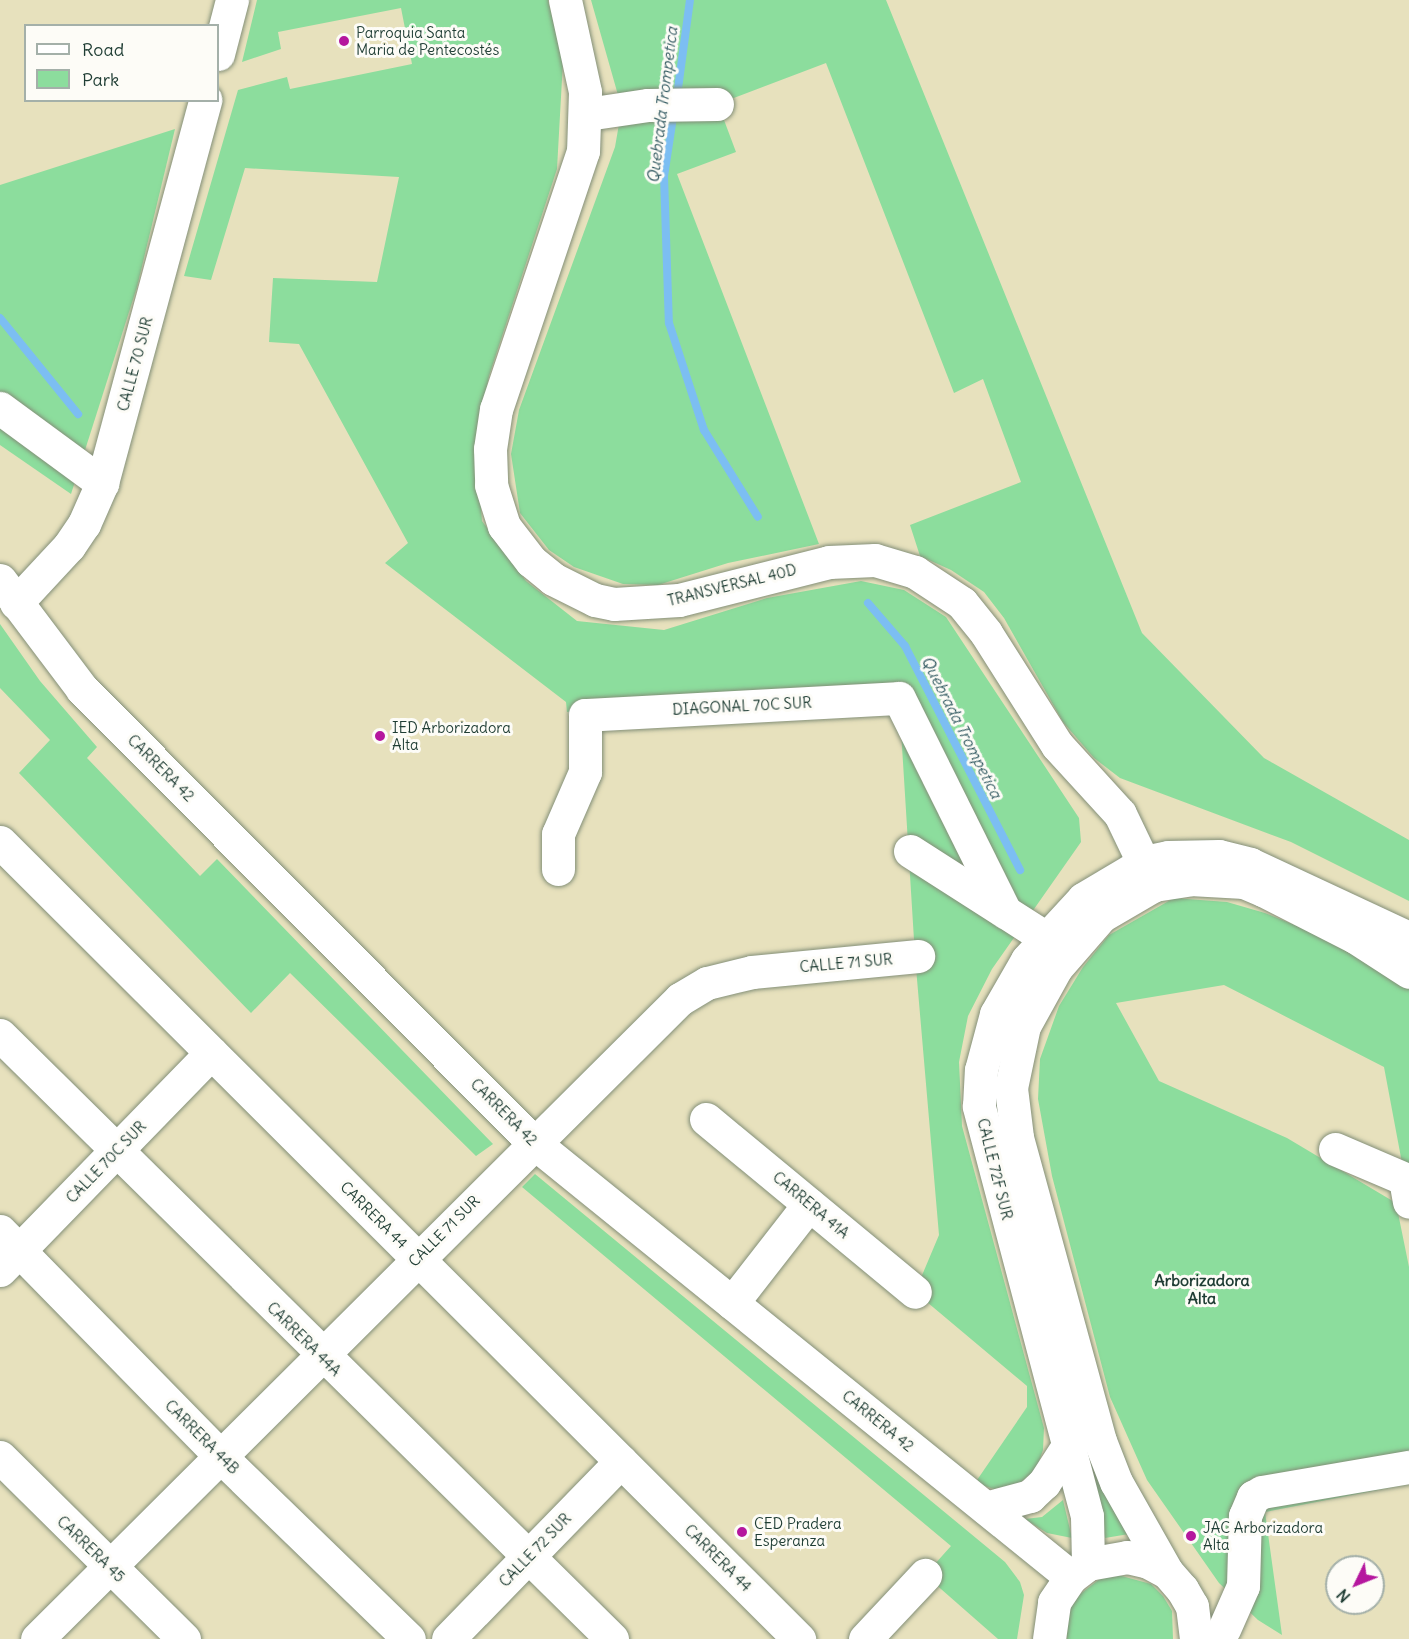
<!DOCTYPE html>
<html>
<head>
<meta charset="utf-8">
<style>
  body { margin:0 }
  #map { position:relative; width:1409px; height:1639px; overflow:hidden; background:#e7e1bd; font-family:Delius,sans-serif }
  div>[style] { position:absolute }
  .green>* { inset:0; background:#8cdd9d }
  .stream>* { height:8px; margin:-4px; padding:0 4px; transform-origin:4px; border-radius:4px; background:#7cbef2 }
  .roads { filter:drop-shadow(0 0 2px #838f78) drop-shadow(0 0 2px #838f78) }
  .minor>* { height:33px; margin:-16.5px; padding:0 16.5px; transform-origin:16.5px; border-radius:16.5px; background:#fff }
  .dots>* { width:16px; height:16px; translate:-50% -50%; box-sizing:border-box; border:3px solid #fdfcf7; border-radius:50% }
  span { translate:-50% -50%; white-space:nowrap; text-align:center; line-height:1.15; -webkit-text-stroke:6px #fdfcf7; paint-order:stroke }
  .poi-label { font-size:15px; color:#1f3d34 }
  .left { translate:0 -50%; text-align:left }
  .street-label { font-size:15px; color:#1f3d34 }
  .water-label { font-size:16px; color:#365d64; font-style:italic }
  .neighbourhood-label { font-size:16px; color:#1f3d34; font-weight:700 }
  .legend { position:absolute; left:24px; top:24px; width:195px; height:78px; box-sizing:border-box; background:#fdfcf7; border:2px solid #a4b0a9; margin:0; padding:8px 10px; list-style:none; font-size:18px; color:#1f3d34 }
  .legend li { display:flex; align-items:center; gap:12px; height:30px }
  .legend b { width:30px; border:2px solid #a4b0a9 }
  .north { position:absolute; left:1325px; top:1555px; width:60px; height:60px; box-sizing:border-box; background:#fdfcf7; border:2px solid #a4b0a9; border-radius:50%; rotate:227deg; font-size:16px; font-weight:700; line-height:24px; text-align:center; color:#1f3d34 }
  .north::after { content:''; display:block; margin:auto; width:21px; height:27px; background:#b5179e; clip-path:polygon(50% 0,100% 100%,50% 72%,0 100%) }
</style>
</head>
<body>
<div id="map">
  <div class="green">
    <div style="clip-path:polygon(257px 0,548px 0,563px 61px,557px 169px,489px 376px,476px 443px,482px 521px,526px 581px,577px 621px,664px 630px,767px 598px,861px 581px,904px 590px,946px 617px,1079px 818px,1081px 842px,992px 969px,968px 1016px,959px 1062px,962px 1126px,1044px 1428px,1043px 1450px,1036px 1470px,1016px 1486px,994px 1489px,975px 1483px,1027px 1407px,1027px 1386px,915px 1292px,939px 1235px,915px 956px,899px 698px,567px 712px,566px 702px,385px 563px,408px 543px,299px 344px,269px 342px,273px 278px,377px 282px,399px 177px,245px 168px,211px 280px,184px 276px,238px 90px,287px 77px,290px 89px,412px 64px,401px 8px,278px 32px,281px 49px,242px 62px)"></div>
    <div style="clip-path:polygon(591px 0,886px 0,1142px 633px,1264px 758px,1409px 840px,1409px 901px,1291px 842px,1120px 778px,1094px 758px,1063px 722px,1004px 618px,984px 592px,951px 570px,920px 556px,910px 525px,1021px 482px,983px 379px,954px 393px,826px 63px,718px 104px,736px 152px,677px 174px,819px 544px,728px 563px,658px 585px,623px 584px,574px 567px,549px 550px,520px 513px,511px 454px,519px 410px,615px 147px,619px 124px,618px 95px)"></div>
    <div style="clip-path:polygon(175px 129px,137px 287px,71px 494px,0 445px,0 185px)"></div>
    <div style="clip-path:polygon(0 624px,40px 681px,97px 747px,87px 758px,200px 876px,217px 859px,493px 1144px,476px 1156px,290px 973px,251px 1013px,19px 773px,50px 740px,0 688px)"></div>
    <div style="clip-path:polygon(1174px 898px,1227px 902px,1265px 913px,1329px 939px,1409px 986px,1409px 1181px,1405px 1179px,1384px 1067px,1224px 985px,1116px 1003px,1159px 1081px,1287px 1138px,1396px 1203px,1409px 1267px,1409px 1484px,1265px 1512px,1282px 1635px,1258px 1620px,1219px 1583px,1147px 1480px,1110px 1397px,1052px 1176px,1038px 1099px,1040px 1059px,1059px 1006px,1083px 967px,1109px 935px)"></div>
    <div style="clip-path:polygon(535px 1174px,1005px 1562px,1020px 1582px,1024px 1595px,1017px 1639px,998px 1639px,925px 1575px,951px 1546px,522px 1187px)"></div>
    <div style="clip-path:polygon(1079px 1430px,1099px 1482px,1129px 1534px,1105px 1538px)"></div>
    <div style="clip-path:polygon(1063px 1500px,1072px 1538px,1047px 1533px,1025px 1519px,1042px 1517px)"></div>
    <div style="clip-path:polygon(1118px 1575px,1151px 1584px,1163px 1596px,1172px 1611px,1173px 1639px,1067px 1639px,1067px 1614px,1075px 1598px,1101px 1578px)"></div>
  </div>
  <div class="stream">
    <div style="left:677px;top:96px;width:97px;rotate:-82.3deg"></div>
    <div style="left:674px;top:111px;width:66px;rotate:98.7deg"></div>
    <div style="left:664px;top:176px;width:147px;rotate:88.1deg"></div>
    <div style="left:669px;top:323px;width:113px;rotate:71.9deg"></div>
    <div style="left:704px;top:430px;width:102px;rotate:58.2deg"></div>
    <div style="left:0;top:318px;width:124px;rotate:50.9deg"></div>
    <div style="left:868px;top:603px;width:57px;rotate:49.3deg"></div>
    <div style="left:905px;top:646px;width:252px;rotate:62.8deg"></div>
  </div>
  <div class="roads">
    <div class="minor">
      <div style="left:565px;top:0;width:94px;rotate:77.7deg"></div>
      <div style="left:585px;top:92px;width:59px;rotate:91.9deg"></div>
      <div style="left:583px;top:151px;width:272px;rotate:108.6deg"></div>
      <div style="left:496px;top:409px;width:40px;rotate:98.5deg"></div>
      <div style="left:490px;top:449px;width:36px;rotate:88deg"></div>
      <div style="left:491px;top:485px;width:43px;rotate:72.4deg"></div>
      <div style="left:504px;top:526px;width:44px;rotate:52.4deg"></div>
      <div style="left:531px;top:561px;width:28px;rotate:39deg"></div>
      <div style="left:553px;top:579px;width:47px;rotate:26.6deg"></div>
      <div style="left:595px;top:600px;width:19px;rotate:12deg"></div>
      <div style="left:614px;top:604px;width:65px;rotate:-3.5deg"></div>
      <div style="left:679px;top:600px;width:155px;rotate:-14.2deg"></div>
      <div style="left:829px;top:562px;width:46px;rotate:-2.5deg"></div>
      <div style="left:875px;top:560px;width:42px;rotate:16.7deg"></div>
      <div style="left:915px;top:572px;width:56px;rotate:33.4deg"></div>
      <div style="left:962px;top:603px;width:38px;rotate:51deg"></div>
      <div style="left:986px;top:633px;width:133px;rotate:57.6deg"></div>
      <div style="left:1057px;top:745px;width:93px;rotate:47.6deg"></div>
      <div style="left:1120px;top:814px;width:79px;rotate:64.4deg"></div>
      <div style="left:218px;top:54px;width:56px;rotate:-75.5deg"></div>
      <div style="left:587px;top:114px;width:62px;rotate:-8.4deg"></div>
      <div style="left:648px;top:105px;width:69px;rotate:-0.8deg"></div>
      <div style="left:0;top:408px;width:127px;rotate:36.3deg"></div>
      <div style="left:0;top:580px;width:136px;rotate:53deg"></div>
      <div style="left:82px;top:689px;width:639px;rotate:45.13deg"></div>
      <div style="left:533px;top:1142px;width:692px;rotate:38.96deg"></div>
      <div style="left:16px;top:603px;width:78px;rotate:-47.1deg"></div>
      <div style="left:69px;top:546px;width:27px;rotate:-56deg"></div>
      <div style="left:84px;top:524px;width:45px;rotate:-66.3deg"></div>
      <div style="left:102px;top:483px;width:397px;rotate:-74.9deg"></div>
      <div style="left:0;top:842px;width:1129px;rotate:44.93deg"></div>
      <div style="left:910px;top:851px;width:161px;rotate:32.6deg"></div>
      <div style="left:558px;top:869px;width:35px;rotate:-90deg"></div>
      <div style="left:558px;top:834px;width:68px;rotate:-66.5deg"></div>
      <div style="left:585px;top:772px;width:57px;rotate:-90deg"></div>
      <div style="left:585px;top:715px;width:314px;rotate:-3.1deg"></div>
      <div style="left:899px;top:698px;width:239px;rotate:63.6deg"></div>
      <div style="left:0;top:1035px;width:860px;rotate:44.62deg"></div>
      <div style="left:706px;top:1119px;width:271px;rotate:39.6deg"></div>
      <div style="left:1335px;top:1149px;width:76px;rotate:23.2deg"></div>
      <div style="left:1405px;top:1179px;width:23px;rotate:80deg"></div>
      <div style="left:0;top:1231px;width:315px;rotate:45.6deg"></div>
      <div style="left:220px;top:1456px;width:263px;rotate:44.1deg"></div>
      <div style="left:0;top:1270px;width:303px;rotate:-45.8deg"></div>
      <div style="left:732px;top:1303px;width:125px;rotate:-52.1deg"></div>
      <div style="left:0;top:1457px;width:259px;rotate:44.7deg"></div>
      <div style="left:986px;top:1508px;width:46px;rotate:-15.3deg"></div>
      <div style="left:1030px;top:1496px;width:19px;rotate:-43deg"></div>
      <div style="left:1044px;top:1483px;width:46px;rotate:-57.3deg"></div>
      <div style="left:1088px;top:1564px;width:48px;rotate:-91.2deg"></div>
      <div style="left:1087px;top:1516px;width:424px;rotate:-104.8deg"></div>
      <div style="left:979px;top:1106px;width:36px;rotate:-87deg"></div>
      <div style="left:981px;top:1070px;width:58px;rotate:-75deg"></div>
      <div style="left:996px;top:1014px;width:62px;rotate:-60.1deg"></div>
      <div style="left:1027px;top:960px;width:83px;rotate:-47.4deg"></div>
      <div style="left:1083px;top:899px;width:72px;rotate:-30.8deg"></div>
      <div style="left:1145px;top:862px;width:24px;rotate:-12deg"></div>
      <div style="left:1168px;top:857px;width:51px;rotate:-1.1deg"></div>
      <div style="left:1219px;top:856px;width:32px;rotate:14deg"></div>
      <div style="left:1250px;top:864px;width:175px;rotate:25deg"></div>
      <div style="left:1167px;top:1572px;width:103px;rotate:-119.5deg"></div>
      <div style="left:1116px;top:1482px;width:44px;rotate:-111.3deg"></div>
      <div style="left:1100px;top:1441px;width:315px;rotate:-105.3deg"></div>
      <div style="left:1017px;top:1137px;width:49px;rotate:-97deg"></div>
      <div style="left:1011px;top:1088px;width:63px;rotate:-78.2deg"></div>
      <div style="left:1024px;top:1026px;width:66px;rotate:-61.1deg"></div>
      <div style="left:1056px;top:968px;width:69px;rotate:-49.1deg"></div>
      <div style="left:1101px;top:916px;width:61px;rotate:-30.3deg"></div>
      <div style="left:1154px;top:885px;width:36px;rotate:-9deg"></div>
      <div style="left:1190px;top:879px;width:54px;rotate:3.2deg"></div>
      <div style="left:1244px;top:882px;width:21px;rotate:23deg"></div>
      <div style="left:1263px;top:890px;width:103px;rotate:27.1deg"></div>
      <div style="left:1355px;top:937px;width:64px;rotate:32.9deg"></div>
      <div style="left:1224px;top:1629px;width:47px;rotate:-66.2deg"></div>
      <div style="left:1243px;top:1586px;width:70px;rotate:-88.4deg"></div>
      <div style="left:1245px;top:1516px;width:21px;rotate:-67deg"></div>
      <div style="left:1253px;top:1497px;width:10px;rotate:-29deg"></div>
      <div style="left:1262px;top:1492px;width:149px;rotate:-9.7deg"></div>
      <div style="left:37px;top:1639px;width:907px;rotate:-44.87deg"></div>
      <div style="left:680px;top:999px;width:31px;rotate:-31deg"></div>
      <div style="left:707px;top:983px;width:46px;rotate:-13.7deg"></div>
      <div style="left:752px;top:972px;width:167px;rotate:-5.5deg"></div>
      <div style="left:448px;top:1639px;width:248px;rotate:-45.8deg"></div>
      <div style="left:865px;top:1639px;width:88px;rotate:-46.8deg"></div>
      <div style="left:1049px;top:1639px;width:37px;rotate:-82deg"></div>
      <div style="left:1054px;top:1602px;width:30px;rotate:-56deg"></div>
      <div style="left:1071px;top:1577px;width:21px;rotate:-37deg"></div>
      <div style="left:1088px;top:1564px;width:40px;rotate:-10deg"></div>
      <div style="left:1127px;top:1557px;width:22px;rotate:13deg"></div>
      <div style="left:1148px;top:1562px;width:21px;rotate:28deg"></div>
      <div style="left:1167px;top:1572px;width:23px;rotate:49deg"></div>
      <div style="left:1182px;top:1589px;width:20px;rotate:60deg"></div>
      <div style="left:1192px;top:1606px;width:33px;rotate:83deg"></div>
    </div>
  </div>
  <div class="dots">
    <div style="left:344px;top:41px;background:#b5179e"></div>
    <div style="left:380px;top:736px;background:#b5179e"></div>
    <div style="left:742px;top:1532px;background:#b5179e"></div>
    <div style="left:1191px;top:1536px;background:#b5179e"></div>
  </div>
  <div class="poi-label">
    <span class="left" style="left:356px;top:41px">Parroquia Santa<br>Maria de Pentecostés</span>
    <span class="left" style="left:392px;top:736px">IED Arborizadora<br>Alta</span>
    <span class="left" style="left:754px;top:1532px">CED Pradera<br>Esperanza</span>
    <span class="left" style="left:1203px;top:1536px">JAC Arborizadora<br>Alta</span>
  </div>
  <div class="street-label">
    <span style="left:135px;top:364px;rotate:-75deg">CALLE 70 SUR</span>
    <span style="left:732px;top:585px;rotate:-14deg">TRANSVERSAL 40D</span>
    <span style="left:742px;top:706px;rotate:-3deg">DIAGONAL 70C SUR</span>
    <span style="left:161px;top:768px;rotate:45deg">CARRERA 42</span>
    <span style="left:846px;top:963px;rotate:-5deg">CALLE 71 SUR</span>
    <span style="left:504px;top:1112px;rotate:45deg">CARRERA 42</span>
    <span style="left:106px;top:1162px;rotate:-46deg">CALLE 70C SUR</span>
    <span style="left:995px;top:1169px;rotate:76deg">CALLE 72F SUR</span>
    <span style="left:811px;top:1205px;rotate:40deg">CARRERA 41A</span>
    <span style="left:374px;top:1215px;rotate:45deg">CARRERA 44</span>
    <span style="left:444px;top:1231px;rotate:-45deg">CALLE 71 SUR</span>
    <span style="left:304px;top:1339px;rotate:45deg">CARRERA 44A</span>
    <span style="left:878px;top:1421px;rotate:39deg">CARRERA 42</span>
    <span style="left:202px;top:1437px;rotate:45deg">CARRERA 44B</span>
    <span style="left:91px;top:1549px;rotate:44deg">CARRERA 45</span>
    <span style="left:535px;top:1550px;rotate:-46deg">CALLE 72 SUR</span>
    <span style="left:718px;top:1558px;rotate:45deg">CARRERA 44</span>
  </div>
  <div class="water-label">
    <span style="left:662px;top:105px;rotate:-83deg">Quebrada Trompetica</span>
    <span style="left:962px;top:727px;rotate:63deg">Quebrada Trompetica</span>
  </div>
  <div class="neighbourhood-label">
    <span style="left:1202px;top:1289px">Arborizadora<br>Alta</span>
  </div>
  <ul class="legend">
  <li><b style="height:8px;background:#fff"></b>Road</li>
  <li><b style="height:16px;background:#8cdd9d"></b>Park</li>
  </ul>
  <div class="north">N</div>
</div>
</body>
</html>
